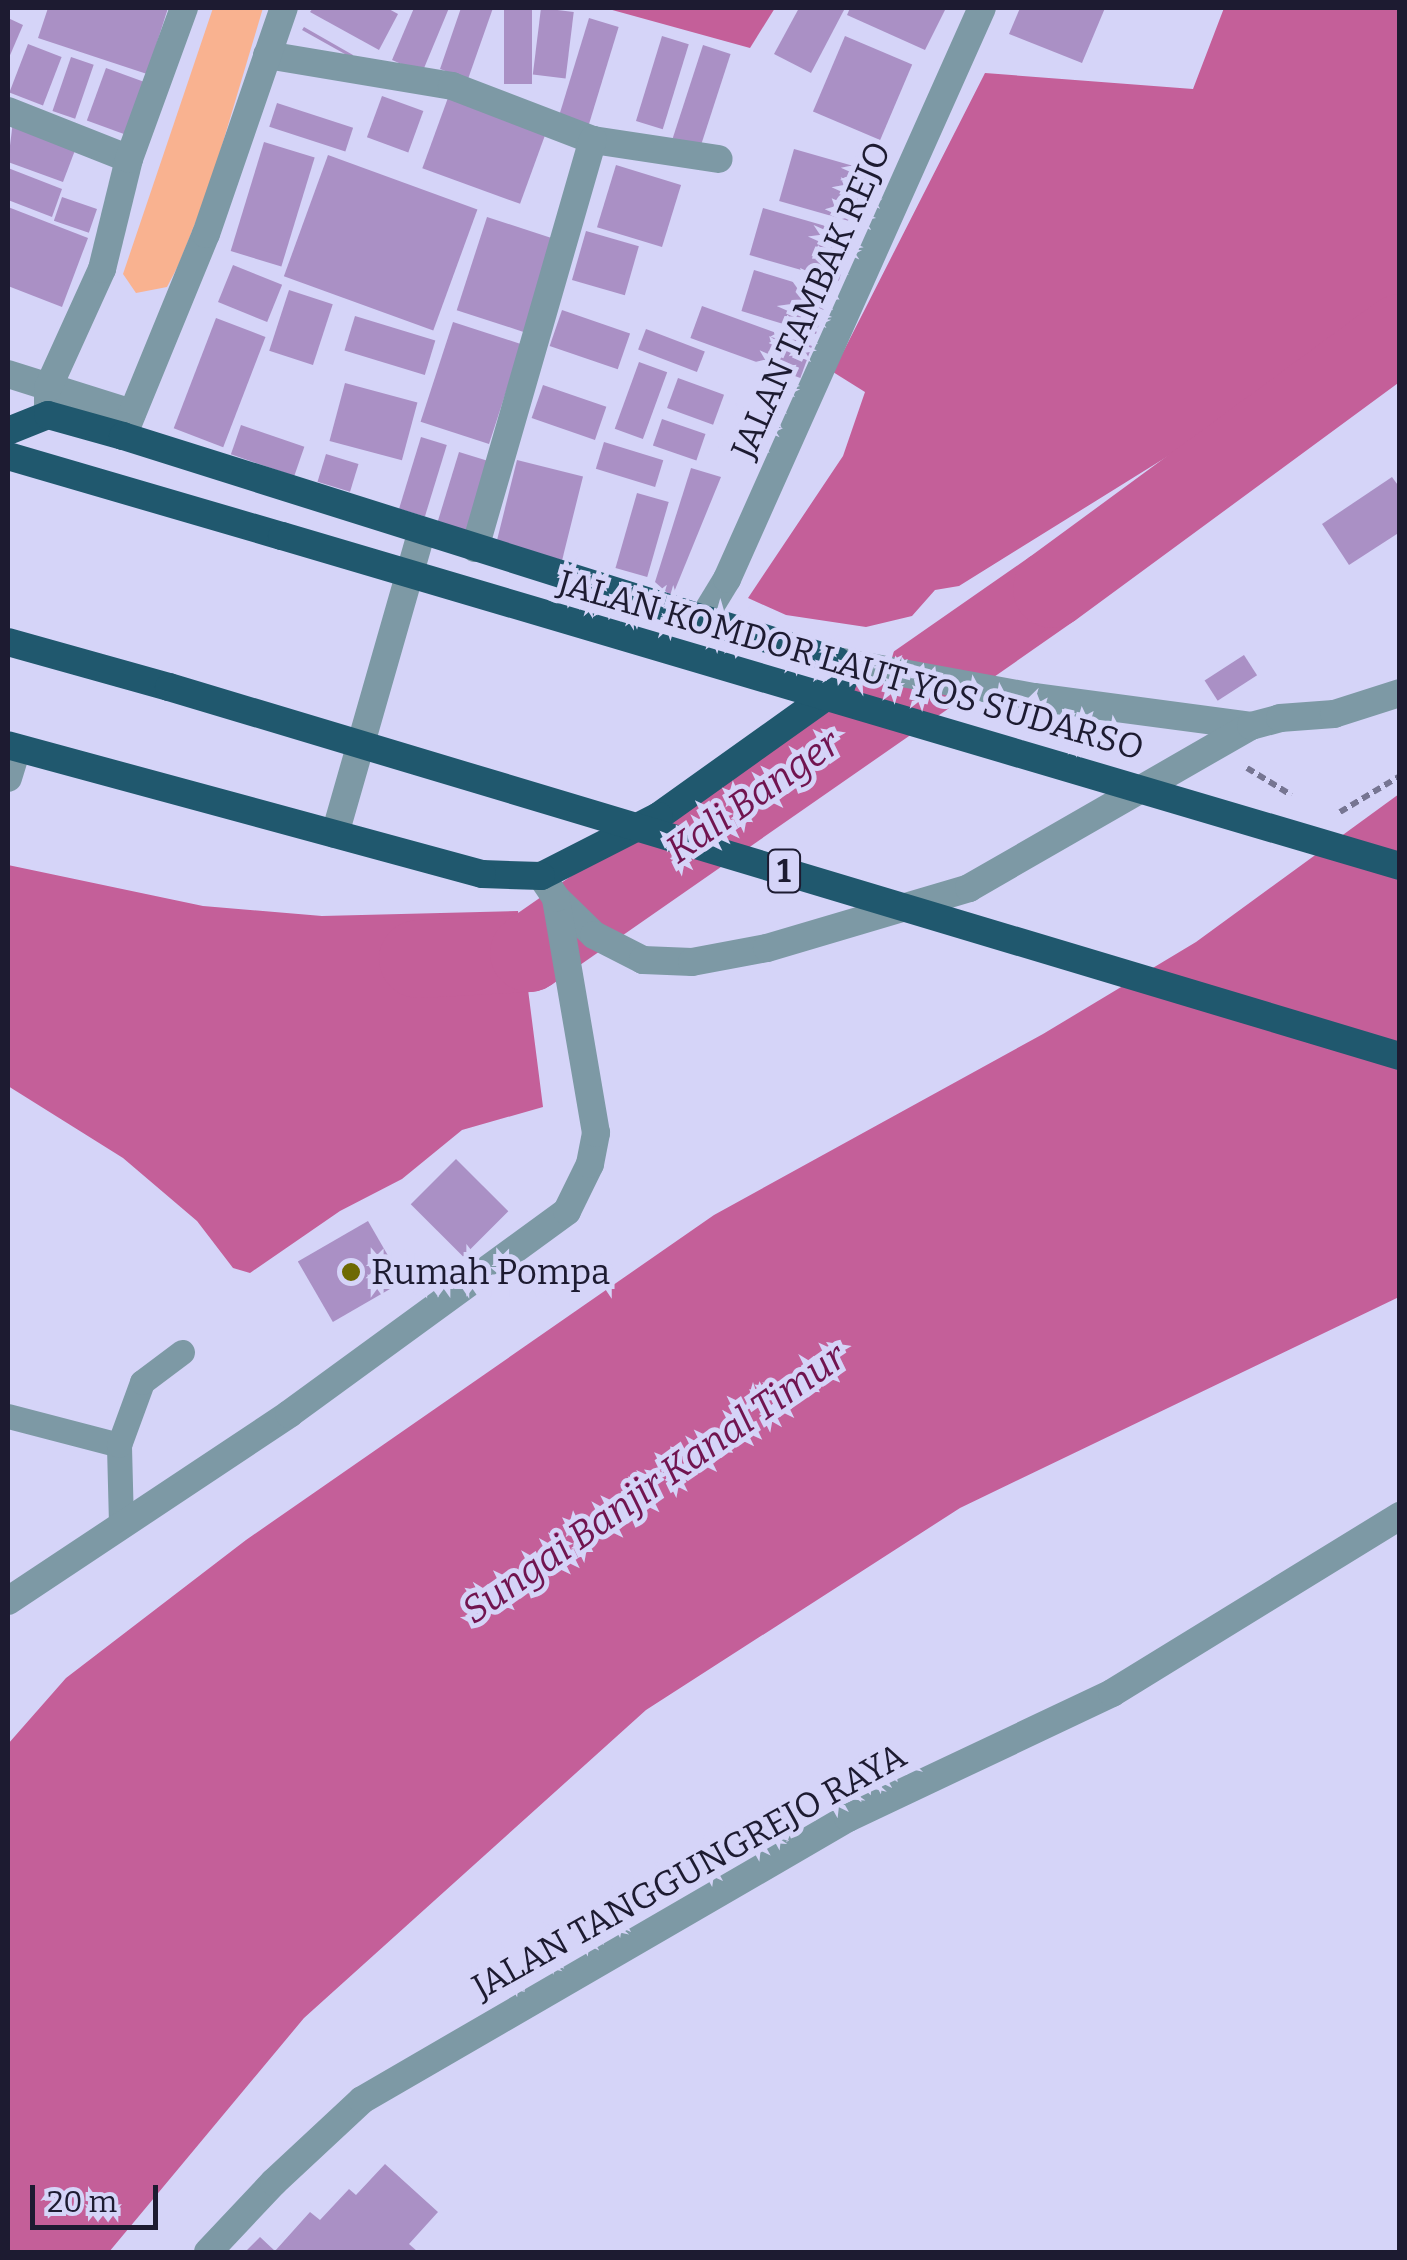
<!DOCTYPE html>
<html>
<head>
<meta charset="utf-8">
<style>
  body { margin:0 }
  #map { position:relative; width:1407px; height:2260px; overflow:hidden; background:#d5d4f8; font-family:Bitter,serif }
  div>[style] { position:absolute }
  .green>* { inset:0; background:#f9b290 }
  .water>* { inset:0; background:#c45f99 }
  .river>* { height:78px; margin:-39px; padding:0 39px; transform-origin:39px; border-radius:39px; background:#c45f99 }
  .building>* { inset:0; background:#aa90c5; transform-origin:0 0 }
  .path>* { height:6px; margin-top:-3px; transform-origin:0; background:repeating-linear-gradient(90deg,#767592 0 8px,transparent 0 13px) }
  .service>* { height:25px; margin:-12.5px; padding:0 12.5px; transform-origin:12.5px; border-radius:12.5px; background:#7d99a5 }
  .minor>* { height:28px; margin:-14px; padding:0 14px; transform-origin:14px; border-radius:14px; background:#7d99a5 }
  .trunk>* { height:28px; margin:-14px; padding:0 14px; transform-origin:14px; border-radius:14px; background:#20586e }
  .trunk-bridge>* { height:28px; margin:-14px; padding:0 14px; transform-origin:14px; border-radius:14px; background:#20586e }
  .dots>* { width:28px; height:28px; translate:-50% -50%; box-sizing:border-box; border:5px solid #d5d4f8; border-radius:50% }
  span { translate:-50% -50%; white-space:nowrap; text-align:center; line-height:1.15; -webkit-text-stroke:10px #d5d4f8; paint-order:stroke }
  .shield-label span { padding:2px 8px; background:#d5d4f8; border:2px solid; border-radius:8px; -webkit-text-stroke-width:0 }
  .shield-label { font-size:32px; color:#1d1b31; font-weight:700 }
  .street-label { font-size:35px; color:#1d1b31 }
  .poi-label { font-size:35px; color:#1d1b31 }
  .left { translate:0 -50%; text-align:left }
  .water-label { font-size:38px; color:#711450; font-style:italic }
  .frame { position:absolute; inset:0; border:10px solid #1d1b31; pointer-events:none }
  .scale { position:absolute; left:30px; top:2185px; width:128px; height:45px; box-sizing:border-box; border:5px solid #1d1b31; border-top:0; padding-left:12px; font-size:30px; line-height:35px; white-space:nowrap; color:#1d1b31; -webkit-text-stroke:8px #d5d4f8; paint-order:stroke }
</style>
</head>
<body>
<div id="map">
  <div class="green">
    <div style="clip-path:polygon(213px 8px,263px 8px,209px 189px,178px 266px,167px 287px,136px 293px,123px 274px)"></div>
  </div>
  <div class="water">
    <div style="clip-path:polygon(605px 8px,775px 8px,750px 48px)"></div>
    <div style="clip-path:polygon(1224px 8px,1399px 8px,1399px 294px,1255px 402px,959px 586px,935px 590px,912px 616px,866px 627px,786px 615px,748px 598px,843px 456px,865px 392px,833px 372px,985px 73px,1193px 89px)"></div>
    <div style="clip-path:polygon(1399px 794px,1399px 1297px,960px 1508px,646px 1710px,304px 2018px,109px 2252px,8px 2252px,8px 1744px,66px 1678px,246px 1540px,714px 1215px,1043px 1034px,1196px 942px)"></div>
    <div style="clip-path:polygon(8px 865px,203px 906px,322px 916px,518px 911px,543px 1107px,462px 1130px,402px 1179px,340px 1211px,250px 1273px,233px 1268px,197px 1221px,123px 1158px,8px 1086px)"></div>
  </div>
  <div class="river">
    <div style="left:418px;top:959px;width:111px;rotate:-3.1deg"></div>
    <div style="left:529px;top:953px;width:637px;rotate:-34.84deg"></div>
    <div style="left:1052px;top:589px;width:432px;rotate:-36.3deg"></div>
  </div>
  <div class="building">
    <div style="clip-path:polygon(48px 8px,168px 8px,147px 74px,38px 38px)"></div>
    <div style="clip-path:polygon(313px 8px,387px 8px,398px 14px,379px 50px,310px 12px)"></div>
    <div style="clip-path:polygon(414px 8px,449px 8px,422px 73px,392px 60px)"></div>
    <div style="clip-path:polygon(461px 8px,493px 8px,468px 79px,440px 69px)"></div>
    <div style="left:504px;top:8px;width:28px;height:76px"></div>
    <div style="left:541px;top:8px;width:33px;height:67px;rotate:7deg"></div>
    <div style="clip-path:polygon(799px 8px,844px 10px,811px 73px,774px 54px)"></div>
    <div style="clip-path:polygon(850px 8px,946px 8px,925px 50px,847px 15px)"></div>
    <div style="clip-path:polygon(1020px 8px,1105px 8px,1082px 63px,1009px 34px)"></div>
    <div style="clip-path:polygon(8px 18px,23px 25px,8px 60px)"></div>
    <div style="left:589px;top:18px;width:31px;height:106px;rotate:17deg"></div>
    <div style="clip-path:polygon(304px 27px,353px 55px,352px 58px,302px 30px)"></div>
    <div style="left:662px;top:36px;width:28px;height:89px;rotate:17deg"></div>
    <div style="left:845px;top:36px;width:73px;height:82px;rotate:23deg"></div>
    <div style="left:28px;top:44px;width:36px;height:52px;rotate:21deg"></div>
    <div style="left:703px;top:45px;width:29px;height:98px;rotate:18deg"></div>
    <div style="left:71px;top:57px;width:24px;height:57px;rotate:19deg"></div>
    <div style="left:106px;top:68px;width:46px;height:56px;rotate:20deg"></div>
    <div style="left:449px;top:95px;width:104px;height:78px;rotate:20deg"></div>
    <div style="left:382px;top:96px;width:44px;height:44px;rotate:20deg"></div>
    <div style="left:277px;top:103px;width:80px;height:25px;rotate:18deg"></div>
    <div style="clip-path:polygon(13px 121px,77px 145px,63px 182px,8px 162px)"></div>
    <div style="left:264px;top:142px;width:53px;height:114px;rotate:17deg"></div>
    <div style="left:794px;top:149px;width:81px;height:54px;rotate:16deg"></div>
    <div style="left:328px;top:155px;width:159px;height:129px;rotate:20deg"></div>
    <div style="left:616px;top:165px;width:68px;height:65px;rotate:17deg"></div>
    <div style="clip-path:polygon(8px 168px,62px 189px,52px 217px,8px 200px)"></div>
    <div style="left:62px;top:197px;width:37px;height:25px;rotate:19deg"></div>
    <div style="clip-path:polygon(8px 207px,88px 238px,62px 307px,8px 286px)"></div>
    <div style="left:763px;top:208px;width:93px;height:49px;rotate:16deg"></div>
    <div style="left:487px;top:217px;width:71px;height:98px;rotate:18deg"></div>
    <div style="left:586px;top:231px;width:55px;height:51px;rotate:16deg"></div>
    <div style="left:233px;top:265px;width:53px;height:40px;rotate:22deg"></div>
    <div style="left:754px;top:270px;width:78px;height:43px;rotate:17deg"></div>
    <div style="left:289px;top:290px;width:46px;height:64px;rotate:18deg"></div>
    <div style="left:702px;top:306px;width:117px;height:34px;rotate:20deg"></div>
    <div style="left:562px;top:310px;width:72px;height:38px;rotate:19deg"></div>
    <div style="left:355px;top:316px;width:84px;height:36px;rotate:17deg"></div>
    <div style="left:216px;top:318px;width:53px;height:118px;rotate:21deg"></div>
    <div style="left:453px;top:322px;width:72px;height:105px;rotate:18deg"></div>
    <div style="left:646px;top:329px;width:63px;height:22px;rotate:21deg"></div>
    <div style="left:639px;top:362px;width:30px;height:71px;rotate:20deg"></div>
    <div style="left:678px;top:378px;width:49px;height:32px;rotate:20deg"></div>
    <div style="left:345px;top:383px;width:75px;height:60px;rotate:15deg"></div>
    <div style="left:543px;top:385px;width:67px;height:35px;rotate:19deg"></div>
    <div style="left:662px;top:419px;width:46px;height:28px;rotate:19deg"></div>
    <div style="left:241px;top:425px;width:67px;height:31px;rotate:19deg"></div>
    <div style="left:421px;top:437px;width:27px;height:75px;rotate:17deg"></div>
    <div style="left:604px;top:442px;width:62px;height:28px;rotate:17deg"></div>
    <div style="left:459px;top:452px;width:34px;height:76px;rotate:17deg"></div>
    <div style="left:326px;top:454px;width:34px;height:29px;rotate:17deg"></div>
    <div style="left:517px;top:460px;width:68px;height:86px;rotate:14deg"></div>
    <div style="clip-path:polygon(691px 468px,721px 477px,672px 597px,655px 582px)"></div>
    <div style="clip-path:polygon(1392px 477px,1400px 488px,1400px 532px,1349px 565px,1322px 524px)"></div>
    <div style="left:637px;top:493px;width:33px;height:78px;rotate:16deg"></div>
    <div style="left:1244px;top:655px;width:24px;height:47px;rotate:57deg"></div>
    <div style="left:456px;top:1159px;width:74px;height:64px;rotate:45deg"></div>
    <div style="left:368px;top:1221px;width:70px;height:81px;rotate:60deg"></div>
    <div style="clip-path:polygon(385px 2164px,438px 2212px,409px 2244px,418px 2252px,245px 2252px,260px 2237px,275px 2251px,310px 2212px,320px 2220px,349px 2189px,356px 2195px)"></div>
  </div>
  <div class="path">
    <div style="left:1247px;top:768px;width:52px;rotate:31.5deg"></div>
    <div style="left:1340px;top:812px;width:70px;rotate:-31deg"></div>
  </div>
  <div class="service">
    <div style="left:8px;top:1416px;width:115px;rotate:14.6deg"></div>
    <div style="left:121px;top:1523px;width:78px;rotate:-91.5deg"></div>
    <div style="left:119px;top:1445px;width:67px;rotate:-69.9deg"></div>
    <div style="left:142px;top:1382px;width:50px;rotate:-36.9deg"></div>
  </div>
  <div class="minor">
    <div style="left:267px;top:55px;width:188px;rotate:9.5deg"></div>
    <div style="left:452px;top:86px;width:151px;rotate:21deg"></div>
    <div style="left:593px;top:140px;width:127px;rotate:8.6deg"></div>
    <div style="left:8px;top:111px;width:130px;rotate:21.6deg"></div>
    <div style="left:8px;top:374px;width:130px;rotate:17.5deg"></div>
    <div style="left:48px;top:415px;width:27px;rotate:-90deg"></div>
    <div style="left:48px;top:388px;width:131px;rotate:-65.6deg"></div>
    <div style="left:102px;top:269px;width:113px;rotate:-76.2deg"></div>
    <div style="left:129px;top:159px;width:161px;rotate:-70deg"></div>
    <div style="left:123px;top:436px;width:218px;rotate:-67.7deg"></div>
    <div style="left:206px;top:234px;width:239px;rotate:-71deg"></div>
    <div style="left:475px;top:548px;width:425px;rotate:-73.9deg"></div>
    <div style="left:702px;top:620px;width:48px;rotate:-58.6deg"></div>
    <div style="left:727px;top:579px;width:625px;rotate:-65.94deg"></div>
    <div style="left:837px;top:661px;width:200px;rotate:10.4deg"></div>
    <div style="left:1034px;top:697px;width:219px;rotate:7.6deg"></div>
    <div style="left:8px;top:778px;width:31px;rotate:-73deg"></div>
    <div style="left:335px;top:834px;width:315px;rotate:-74deg"></div>
    <div style="left:556px;top:898px;width:53px;rotate:44.2deg"></div>
    <div style="left:594px;top:935px;width:55px;rotate:27deg"></div>
    <div style="left:643px;top:960px;width:49px;rotate:2.3deg"></div>
    <div style="left:692px;top:962px;width:76px;rotate:-10.6deg"></div>
    <div style="left:767px;top:948px;width:211px;rotate:-16.5deg"></div>
    <div style="left:969px;top:888px;width:325px;rotate:-29.9deg"></div>
    <div style="left:1251px;top:726px;width:30px;rotate:-15deg"></div>
    <div style="left:1280px;top:718px;width:54px;rotate:-4.2deg"></div>
    <div style="left:1334px;top:714px;width:69px;rotate:-17.7deg"></div>
    <div style="left:8px;top:1601px;width:338px;rotate:-33.6deg"></div>
    <div style="left:289px;top:1414px;width:344px;rotate:-36.1deg"></div>
    <div style="left:567px;top:1211px;width:52px;rotate:-63.9deg"></div>
    <div style="left:590px;top:1164px;width:32px;rotate:-79deg"></div>
    <div style="left:596px;top:1133px;width:238px;rotate:-99.7deg"></div>
    <div style="left:556px;top:898px;width:27px;rotate:-124deg"></div>
    <div style="left:208px;top:2252px;width:96px;rotate:-46.7deg"></div>
    <div style="left:274px;top:2182px;width:120px;rotate:-43deg"></div>
    <div style="left:362px;top:2100px;width:562px;rotate:-30.12deg"></div>
    <div style="left:848px;top:1818px;width:292px;rotate:-25.3deg"></div>
    <div style="left:1112px;top:1693px;width:338px;rotate:-31.6deg"></div>
  </div>
  <div class="trunk">
    <div style="left:8px;top:431px;width:43px;rotate:-21.8deg"></div>
    <div style="left:48px;top:415px;width:78px;rotate:15.6deg"></div>
    <div style="left:123px;top:436px;width:749px;rotate:17.49deg"></div>
    <div style="left:837px;top:661px;width:15px;rotate:48deg"></div>
    <div style="left:847px;top:672px;width:15px;rotate:113deg"></div>
    <div style="left:841px;top:686px;width:224px;rotate:144.5deg"></div>
    <div style="left:659px;top:816px;width:132px;rotate:153deg"></div>
    <div style="left:541px;top:876px;width:59px;rotate:-178.1deg"></div>
    <div style="left:482px;top:874px;width:491px;rotate:-164.8deg"></div>
    <div style="left:8px;top:456px;width:285px;rotate:16.3deg"></div>
    <div style="left:8px;top:642px;width:167px;rotate:15.6deg"></div>
  </div>
  <div class="trunk-bridge">
    <div style="left:282px;top:536px;width:1166px;rotate:16.45deg"></div>
    <div style="left:169px;top:687px;width:1285px;rotate:16.69deg"></div>
  </div>
  <div class="dots">
    <div style="left:351px;top:1272px;background:#6e6903"></div>
  </div>
  <div class="shield-label">
    <span style="left:784px;top:871px">1</span>
  </div>
  <div class="street-label">
    <span style="left:811px;top:300px;rotate:-66deg">JALAN TAMBAK REJO</span>
    <span style="left:851px;top:665px;rotate:16deg">JALAN KOMDOR LAUT YOS SUDARSO</span>
    <span style="left:689px;top:1871px;rotate:-29deg">JALAN TANGGUNGREJO RAYA</span>
  </div>
  <div class="poi-label">
    <span class="left" style="left:371px;top:1272px">Rumah Pompa</span>
  </div>
  <div class="water-label">
    <span style="left:753px;top:797px;rotate:-35deg">Kali Banger</span>
    <span style="left:654px;top:1484px;rotate:-35deg">Sungai Banjir Kanal Timur</span>
  </div>
  <div class="frame"></div>
  <div class="scale">20 m</div>
</div>
</body>
</html>
